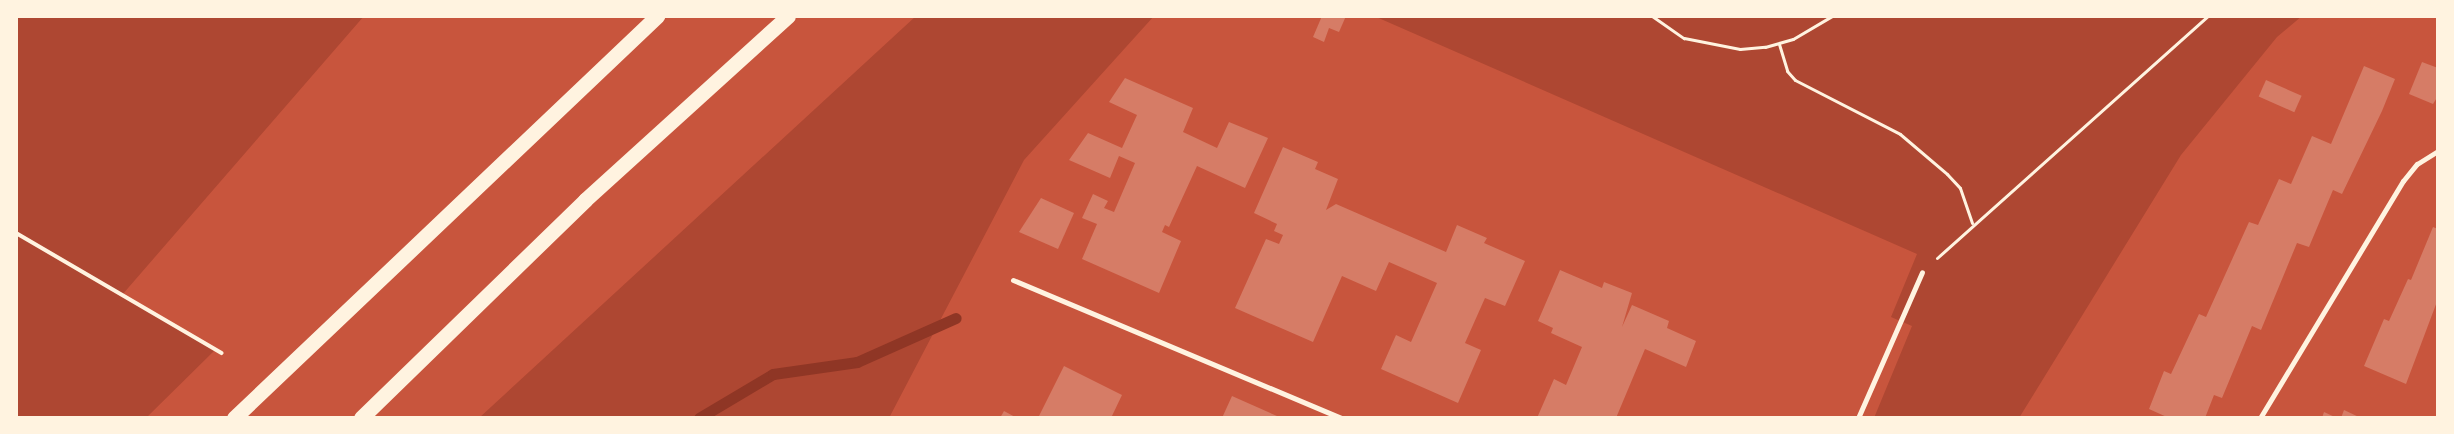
<!DOCTYPE html>
<html>
<head>
<meta charset="utf-8">
<style>
  body { margin:0 }
  #map { position:relative; width:2454px; height:434px; overflow:hidden; background:#c8553d; font-family:Jost,sans-serif }
  div>[style] { position:absolute }
  .green>* { inset:0; background:#ae4732 }
  .stream>* { height:11px; margin:-5.5px; padding:0 5.5px; transform-origin:5.5px; border-radius:5.5px; background:#8f3625 }
  .building>* { inset:0; background:#d67c66; transform-origin:0 0 }
  .path>* { height:3px; margin:-1.5px; padding:0 1.5px; transform-origin:1.5px; border-radius:1.5px; background:#fff3e0 }
  .service>* { height:4px; margin:-2px; padding:0 2px; transform-origin:2px; border-radius:2px; background:#fff3e0 }
  .minor>* { height:5px; margin:-2.5px; padding:0 2.5px; transform-origin:2.5px; border-radius:2.5px; background:#fff3e0 }
  .motorway>* { height:15px; margin:-7.5px; padding:0 7.5px; transform-origin:7.5px; border-radius:7.5px; background:#fff3e0 }
  span { translate:-50% -50%; white-space:nowrap; text-align:center; line-height:1.15; -webkit-text-stroke:5px #fff3e0; paint-order:stroke }
  .frame { position:absolute; inset:0; border:18px solid #fff3e0; pointer-events:none }
</style>
</head>
<body>
<div id="map">
  <div class="green">
    <div style="clip-path:polygon(16px 16px,364px 16px,122px 295px,215px 350px,146px 418px,16px 418px)"></div>
    <div style="clip-path:polygon(916px 16px,1154px 16px,1024px 160px,889px 418px,479px 418px)"></div>
    <div style="clip-path:polygon(1374px 16px,2302px 16px,2277px 37px,2181px 155px,2019px 418px,1874px 418px,1912px 326px,1891px 317px,1917px 254px)"></div>
  </div>
  <div class="stream">
    <div style="left:699px;top:418px;width:86px;rotate:-30.7deg"></div>
    <div style="left:773px;top:374px;width:85px;rotate:-8.1deg"></div>
    <div style="left:857px;top:362px;width:108px;rotate:-24deg"></div>
  </div>
  <div class="building">
    <div style="clip-path:polygon(1322px 16px,1346px 16px,1339px 32px,1329px 28px,1324px 42px,1313px 37px)"></div>
    <div style="clip-path:polygon(2422px 62px,2438px 68px,2438px 96px,2433px 104px,2409px 94px)"></div>
    <div style="clip-path:polygon(2364px 66px,2395px 79px,2382px 111px,2342px 194px,2333px 190px,2309px 247px,2297px 243px,2261px 330px,2252px 326px,2222px 398px,2214px 395px,2205px 418px,2169px 418px,2149px 409px,2164px 371px,2171px 374px,2199px 314px,2206px 317px,2249px 222px,2258px 225px,2279px 179px,2291px 184px,2312px 136px,2331px 144px)"></div>
    <div style="clip-path:polygon(1125px 78px,1193px 108px,1183px 132px,1217px 148px,1229px 122px,1268px 138px,1245px 188px,1197px 166px,1169px 227px,1165px 225px,1162px 232px,1181px 241px,1159px 293px,1082px 259px,1097px 224px,1082px 218px,1093px 194px,1108px 201px,1104px 208px,1114px 212px,1135px 163px,1119px 156px,1110px 178px,1069px 160px,1088px 133px,1122px 148px,1137px 115px,1109px 102px)"></div>
    <div style="left:2266px;top:80px;width:39px;height:18px;rotate:24deg"></div>
    <div style="clip-path:polygon(1283px 147px,1318px 162px,1315px 169px,1338px 179px,1326px 210px,1336px 204px,1446px 252px,1457px 225px,1487px 238px,1484px 243px,1525px 261px,1505px 306px,1485px 298px,1465px 343px,1481px 350px,1458px 403px,1381px 369px,1396px 335px,1411px 342px,1437px 283px,1389px 262px,1376px 291px,1342px 276px,1313px 342px,1235px 308px,1266px 239px,1279px 244px,1283px 235px,1274px 231px,1277px 224px,1254px 213px)"></div>
    <div style="clip-path:polygon(1041px 198px,1074px 213px,1058px 249px,1019px 232px)"></div>
    <div style="clip-path:polygon(2433px 227px,2438px 229px,2438px 299px,2406px 384px,2364px 366px,2384px 319px,2389px 321px,2408px 279px,2411px 280px)"></div>
    <div style="clip-path:polygon(1560px 270px,1602px 288px,1604px 282px,1632px 293px,1622px 327px,1632px 305px,1669px 321px,1667px 328px,1696px 341px,1686px 367px,1645px 349px,1616px 418px,1537px 418px,1554px 379px,1566px 385px,1582px 347px,1551px 333px,1553px 328px,1538px 321px)"></div>
    <div style="clip-path:polygon(1064px 366px,1122px 395px,1111px 418px,1038px 418px)"></div>
    <div style="clip-path:polygon(1232px 396px,1277px 416px,1277px 418px,1222px 418px)"></div>
    <div style="clip-path:polygon(2344px 410px,2361px 418px,2341px 418px)"></div>
    <div style="clip-path:polygon(1004px 411px,1017px 418px,1000px 418px)"></div>
    <div style="clip-path:polygon(2324px 412px,2337px 418px,2322px 418px)"></div>
  </div>
  <div class="path">
    <div style="left:1652px;top:16px;width:39px;rotate:35deg"></div>
    <div style="left:1684px;top:38px;width:57px;rotate:11.1deg"></div>
    <div style="left:1740px;top:49px;width:25px;rotate:-5deg"></div>
    <div style="left:1765px;top:47px;width:29px;rotate:-16deg"></div>
    <div style="left:1793px;top:39px;width:45px;rotate:-30.5deg"></div>
    <div style="left:1779px;top:44px;width:28px;rotate:73deg"></div>
    <div style="left:1787px;top:71px;width:12px;rotate:48deg"></div>
    <div style="left:1795px;top:80px;width:118px;rotate:27.2deg"></div>
    <div style="left:1900px;top:134px;width:62px;rotate:40.4deg"></div>
    <div style="left:1947px;top:174px;width:19px;rotate:47deg"></div>
    <div style="left:1960px;top:188px;width:37px;rotate:71deg"></div>
    <div style="left:1937px;top:258px;width:363px;rotate:-41.8deg"></div>
  </div>
  <div class="service">
    <div style="left:16px;top:233px;width:238px;rotate:30.3deg"></div>
  </div>
  <div class="minor">
    <div style="left:1013px;top:280px;width:357px;rotate:22.8deg"></div>
    <div style="left:1858px;top:418px;width:159px;rotate:-66.3deg"></div>
    <div style="left:2260px;top:418px;width:277px;rotate:-58.9deg"></div>
    <div style="left:2403px;top:181px;width:22px;rotate:-51deg"></div>
    <div style="left:2417px;top:164px;width:25px;rotate:-32deg"></div>
  </div>
  <div class="motorway">
    <div style="left:234px;top:418px;width:584px;rotate:-43.54deg"></div>
    <div style="left:361px;top:418px;width:313px;rotate:-44.2deg"></div>
    <div style="left:585px;top:200px;width:274px;rotate:-42.2deg"></div>
  </div>
  <div class="frame"></div>
</div>
</body>
</html>
